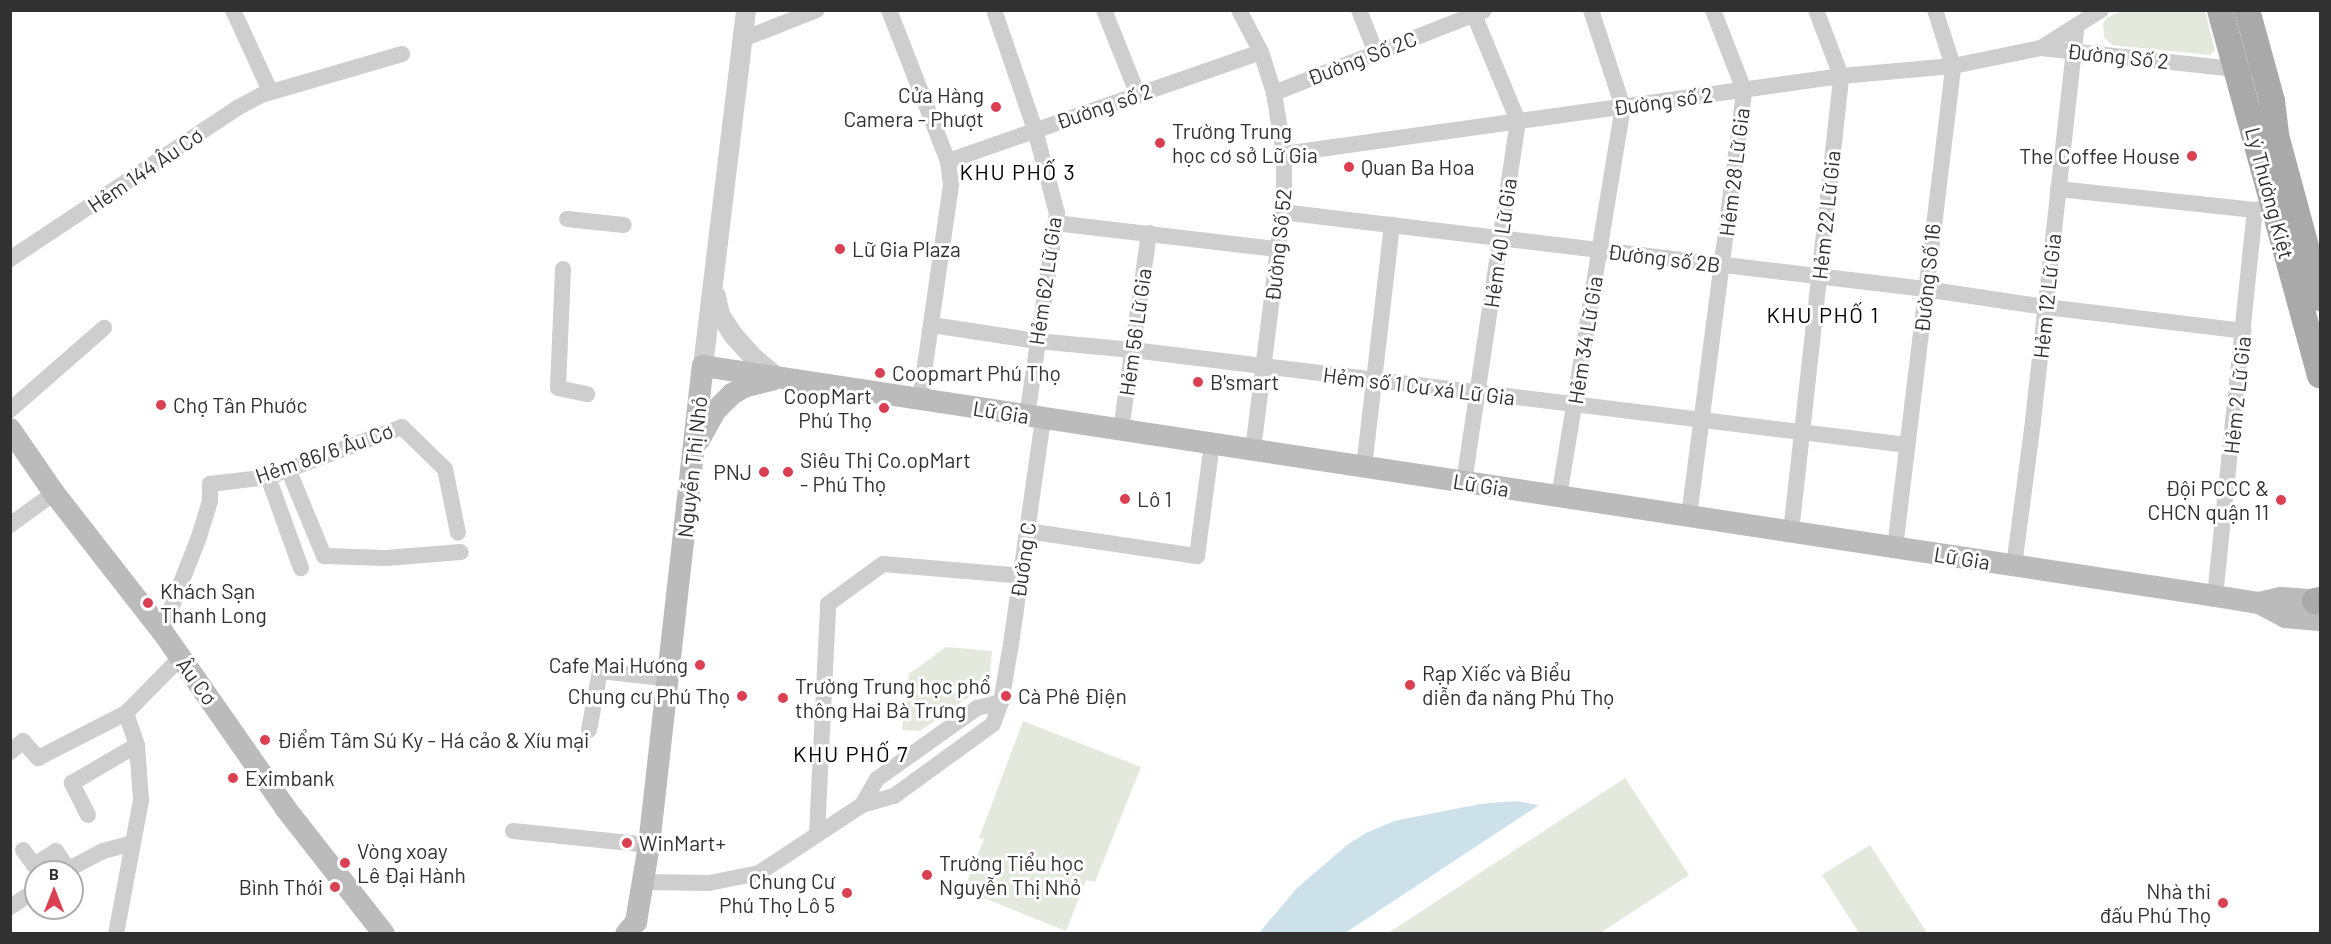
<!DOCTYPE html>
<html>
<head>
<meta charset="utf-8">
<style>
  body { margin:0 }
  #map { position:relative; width:2331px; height:944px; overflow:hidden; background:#fff; font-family:Barlow,sans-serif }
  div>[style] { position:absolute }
  .green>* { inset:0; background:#e4e9dd }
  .water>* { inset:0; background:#cde1eb }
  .minor>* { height:16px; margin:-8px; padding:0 8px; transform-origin:8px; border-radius:8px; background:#cecece }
  .tertiary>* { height:20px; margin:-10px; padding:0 10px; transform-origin:10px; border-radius:10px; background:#cecece }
  .secondary>* { height:22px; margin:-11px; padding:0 11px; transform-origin:11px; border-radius:11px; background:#bbb }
  .primary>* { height:26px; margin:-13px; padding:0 13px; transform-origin:13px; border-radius:13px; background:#a9a9a9 }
  .dots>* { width:16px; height:16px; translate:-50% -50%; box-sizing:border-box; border:3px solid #fff; border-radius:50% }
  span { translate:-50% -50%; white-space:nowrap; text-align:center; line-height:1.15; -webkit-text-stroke:6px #fff; paint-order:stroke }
  .street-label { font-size:21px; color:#313131 }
  .poi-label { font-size:21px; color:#313131 }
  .right { translate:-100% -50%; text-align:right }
  .left { translate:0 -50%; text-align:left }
  .neighbourhood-label { font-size:22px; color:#000; letter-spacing:1.5px }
  .frame { position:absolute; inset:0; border:12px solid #313131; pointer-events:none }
  .north { position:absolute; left:24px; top:860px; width:60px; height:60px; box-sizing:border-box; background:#fff; border:2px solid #adadad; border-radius:50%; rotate:0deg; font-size:16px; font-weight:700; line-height:24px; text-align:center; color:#313131 }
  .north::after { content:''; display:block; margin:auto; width:21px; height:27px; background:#db3f52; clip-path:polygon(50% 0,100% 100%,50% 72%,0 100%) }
</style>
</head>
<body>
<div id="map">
  <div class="green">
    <div style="clip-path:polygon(2124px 10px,2205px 11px,2215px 51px,2209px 55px,2112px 45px,2104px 37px,2103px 24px,2106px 18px)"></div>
    <div style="clip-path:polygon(946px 647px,992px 651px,989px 683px,920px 731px,902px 730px,909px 674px)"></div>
    <div style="clip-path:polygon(1023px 721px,1141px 767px,1095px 882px,1086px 880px,1066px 931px,964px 890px,984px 839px,979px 838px)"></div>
    <div style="clip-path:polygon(1625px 778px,1689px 875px,1600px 933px,1388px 933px)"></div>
    <div style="clip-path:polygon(1870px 845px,1927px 933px,1859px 933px,1822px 875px)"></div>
  </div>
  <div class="water">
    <div style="clip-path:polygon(1516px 801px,1539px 805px,1345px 933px,1259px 933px,1297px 888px,1347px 845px,1366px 833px,1394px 821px,1480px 804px)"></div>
  </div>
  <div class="minor">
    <div style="left:233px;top:10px;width:89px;rotate:65.4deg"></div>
    <div style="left:889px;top:10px;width:162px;rotate:68.7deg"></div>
    <div style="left:948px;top:161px;width:24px;rotate:83deg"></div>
    <div style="left:951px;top:185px;width:216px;rotate:98.2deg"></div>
    <div style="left:994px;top:10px;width:127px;rotate:71.1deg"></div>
    <div style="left:1035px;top:130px;width:86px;rotate:75.2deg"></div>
    <div style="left:1057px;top:213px;width:204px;rotate:98.4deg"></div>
    <div style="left:1104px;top:10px;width:92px;rotate:68.2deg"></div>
    <div style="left:1239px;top:10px;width:47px;rotate:62.4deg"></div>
    <div style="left:1261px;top:52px;width:43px;rotate:72.4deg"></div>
    <div style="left:1274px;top:93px;width:62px;rotate:80.7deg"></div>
    <div style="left:1284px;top:154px;width:35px;rotate:90deg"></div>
    <div style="left:1284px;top:189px;width:60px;rotate:95.7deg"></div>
    <div style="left:1278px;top:249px;width:203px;rotate:97.1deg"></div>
    <div style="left:1359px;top:10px;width:46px;rotate:68.4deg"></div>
    <div style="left:743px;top:39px;width:79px;rotate:-21.4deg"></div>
    <div style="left:2041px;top:48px;width:71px;rotate:-32.3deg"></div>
    <div style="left:1274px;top:93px;width:225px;rotate:-21.4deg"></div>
    <div style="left:1284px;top:154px;width:562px;rotate:-7.97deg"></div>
    <div style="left:1841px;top:76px;width:112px;rotate:-5.1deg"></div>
    <div style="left:1953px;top:66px;width:90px;rotate:-11.6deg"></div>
    <div style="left:2041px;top:48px;width:205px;rotate:6.2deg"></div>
    <div style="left:948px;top:161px;width:331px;rotate:-19.2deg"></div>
    <div style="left:2058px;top:189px;width:198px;rotate:6.1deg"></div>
    <div style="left:1282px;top:212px;width:648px;rotate:6.83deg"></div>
    <div style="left:1925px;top:289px;width:122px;rotate:8.5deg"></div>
    <div style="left:2046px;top:307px;width:199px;rotate:6.9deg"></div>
    <div style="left:567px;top:219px;width:57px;rotate:6deg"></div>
    <div style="left:1055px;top:223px;width:225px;rotate:6.7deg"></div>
    <div style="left:10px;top:259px;width:273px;rotate:-33.6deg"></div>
    <div style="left:237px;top:108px;width:27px;rotate:-28deg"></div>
    <div style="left:261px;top:95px;width:147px;rotate:-16.2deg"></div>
    <div style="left:563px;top:269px;width:119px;rotate:92.4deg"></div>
    <div style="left:558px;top:388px;width:30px;rotate:12deg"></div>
    <div style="left:932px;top:325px;width:106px;rotate:8.7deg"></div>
    <div style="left:1037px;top:341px;width:96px;rotate:5.4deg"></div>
    <div style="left:1133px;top:350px;width:780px;rotate:7deg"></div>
    <div style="left:10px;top:410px;width:125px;rotate:-41.1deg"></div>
    <div style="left:1121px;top:430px;width:199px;rotate:-81.9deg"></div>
    <div style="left:1364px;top:467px;width:244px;rotate:-83.4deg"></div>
    <div style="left:288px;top:469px;width:94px;rotate:67.5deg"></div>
    <div style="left:324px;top:556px;width:62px;rotate:1.8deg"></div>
    <div style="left:386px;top:558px;width:75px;rotate:-4.6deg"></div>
    <div style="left:268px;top:477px;width:97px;rotate:70.1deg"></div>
    <div style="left:1464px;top:482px;width:365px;rotate:-81.5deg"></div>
    <div style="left:1518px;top:121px;width:120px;rotate:-112.5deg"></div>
    <div style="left:1559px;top:497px;width:395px;rotate:-80.7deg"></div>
    <div style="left:1623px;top:107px;width:102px;rotate:-108.3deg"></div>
    <div style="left:1689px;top:516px;width:430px;rotate:-82.6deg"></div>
    <div style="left:1744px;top:90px;width:86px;rotate:-111.2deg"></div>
    <div style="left:10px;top:525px;width:54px;rotate:-36deg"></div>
    <div style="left:1027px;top:531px;width:172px;rotate:8.4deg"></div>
    <div style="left:1197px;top:556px;width:113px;rotate:-82.4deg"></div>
    <div style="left:1791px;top:532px;width:459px;rotate:-83.7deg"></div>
    <div style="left:1841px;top:76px;width:71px;rotate:-110.7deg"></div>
    <div style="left:1895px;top:548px;width:485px;rotate:-83.1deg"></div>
    <div style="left:1953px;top:66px;width:59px;rotate:-107.8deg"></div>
    <div style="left:2014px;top:566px;width:146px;rotate:-82.5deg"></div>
    <div style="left:2033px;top:421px;width:398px;rotate:-83.7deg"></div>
    <div style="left:2215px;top:596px;width:388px;rotate:-84.1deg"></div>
    <div style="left:2255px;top:210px;width:17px;rotate:-13deg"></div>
    <div style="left:162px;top:631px;width:101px;rotate:-68.5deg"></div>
    <div style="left:199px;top:537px;width:38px;rotate:-73deg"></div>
    <div style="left:210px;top:501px;width:17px;rotate:-90deg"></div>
    <div style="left:210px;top:484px;width:58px;rotate:-6.9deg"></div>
    <div style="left:268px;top:477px;width:143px;rotate:-20.5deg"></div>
    <div style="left:402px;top:427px;width:60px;rotate:44.3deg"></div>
    <div style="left:445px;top:469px;width:65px;rotate:78.5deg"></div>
    <div style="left:589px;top:730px;width:60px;rotate:-79.4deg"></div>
    <div style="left:600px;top:671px;width:70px;rotate:6.5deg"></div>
    <div style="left:10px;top:752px;width:17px;rotate:-40deg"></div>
    <div style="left:23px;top:741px;width:23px;rotate:49deg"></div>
    <div style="left:38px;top:758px;width:99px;rotate:-27.1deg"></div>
    <div style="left:126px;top:713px;width:76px;rotate:-45.5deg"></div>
    <div style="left:862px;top:805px;width:30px;rotate:-60deg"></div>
    <div style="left:877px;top:779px;width:123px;rotate:-35.4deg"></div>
    <div style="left:977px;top:708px;width:25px;rotate:-14deg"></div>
    <div style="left:88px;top:815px;width:36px;rotate:-117deg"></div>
    <div style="left:72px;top:783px;width:75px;rotate:-30.3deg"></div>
    <div style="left:513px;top:831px;width:137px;rotate:5.9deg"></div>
    <div style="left:817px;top:833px;width:229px;rotate:-87.2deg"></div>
    <div style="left:828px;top:604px;width:68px;rotate:-36deg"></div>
    <div style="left:883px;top:564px;width:140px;rotate:4.9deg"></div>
    <div style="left:23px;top:850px;width:19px;rotate:54deg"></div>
    <div style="left:34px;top:865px;width:26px;rotate:-32deg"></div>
    <div style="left:56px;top:851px;width:22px;rotate:56deg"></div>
    <div style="left:63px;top:872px;width:45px;rotate:-27.7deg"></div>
    <div style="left:103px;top:851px;width:30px;rotate:-15deg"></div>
    <div style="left:642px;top:882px;width:67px;rotate:0.9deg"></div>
    <div style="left:709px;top:883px;width:51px;rotate:-11.3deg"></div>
    <div style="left:759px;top:873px;width:123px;rotate:-33.4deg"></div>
    <div style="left:862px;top:805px;width:33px;rotate:-16deg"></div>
    <div style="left:894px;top:796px;width:122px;rotate:-36deg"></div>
    <div style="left:993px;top:724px;width:23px;rotate:-70deg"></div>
    <div style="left:1001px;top:702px;width:59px;rotate:-80.2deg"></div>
    <div style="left:1011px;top:644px;width:228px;rotate:-81.9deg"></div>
    <div style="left:10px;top:907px;width:31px;rotate:-33deg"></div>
    <div style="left:116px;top:934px;width:136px;rotate:-79.4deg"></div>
    <div style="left:141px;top:800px;width:55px;rotate:-94.2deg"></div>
    <div style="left:137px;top:745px;width:34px;rotate:-109deg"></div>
  </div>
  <div class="tertiary">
    <div style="left:716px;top:296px;width:19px;rotate:78deg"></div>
    <div style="left:720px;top:315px;width:25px;rotate:56deg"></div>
    <div style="left:734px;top:336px;width:30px;rotate:48deg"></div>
    <div style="left:754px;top:358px;width:31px;rotate:40deg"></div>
    <div style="left:703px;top:366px;width:359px;rotate:-83.1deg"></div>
  </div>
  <div class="secondary">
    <div style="left:10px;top:429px;width:78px;rotate:55.5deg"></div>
    <div style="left:54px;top:493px;width:175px;rotate:52deg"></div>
    <div style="left:162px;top:631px;width:217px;rotate:55.1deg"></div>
    <div style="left:286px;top:809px;width:159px;rotate:51.9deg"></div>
    <div style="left:699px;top:440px;width:33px;rotate:-61deg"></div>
    <div style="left:715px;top:411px;width:24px;rotate:-45deg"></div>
    <div style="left:732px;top:394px;width:16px;rotate:-30deg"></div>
    <div style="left:746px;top:386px;width:26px;rotate:-13deg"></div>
    <div style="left:2259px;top:603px;width:23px;rotate:-13deg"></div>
    <div style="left:2281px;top:598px;width:39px;rotate:4deg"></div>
    <div style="left:626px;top:934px;width:16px;rotate:-50deg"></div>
    <div style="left:636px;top:922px;width:78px;rotate:-80.4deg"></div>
    <div style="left:649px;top:845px;width:482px;rotate:-83.6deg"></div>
    <div style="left:703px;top:366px;width:1529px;rotate:8.65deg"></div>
    <div style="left:2215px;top:596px;width:45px;rotate:9deg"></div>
    <div style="left:2259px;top:603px;width:30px;rotate:28deg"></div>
    <div style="left:2285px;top:617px;width:35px;rotate:5deg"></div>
  </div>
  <div class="primary">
    <div style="left:2220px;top:10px;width:379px;rotate:74.7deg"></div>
    <div style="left:2247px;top:10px;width:94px;rotate:74.6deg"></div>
    <div style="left:2272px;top:101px;width:38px;rotate:83deg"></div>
    <div style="left:2277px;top:139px;width:165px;rotate:74.9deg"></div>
    <div style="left:2315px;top:601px;width:5px;rotate:-11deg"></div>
  </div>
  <div class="dots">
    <div style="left:996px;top:107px;background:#db3f52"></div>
    <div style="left:1160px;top:143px;background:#db3f52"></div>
    <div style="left:2192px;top:156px;background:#db3f52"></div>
    <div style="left:1349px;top:167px;background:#db3f52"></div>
    <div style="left:840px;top:249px;background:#db3f52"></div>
    <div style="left:880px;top:373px;background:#db3f52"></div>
    <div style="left:1198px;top:382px;background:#db3f52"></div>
    <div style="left:161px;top:405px;background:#db3f52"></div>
    <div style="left:884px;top:408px;background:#db3f52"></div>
    <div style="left:764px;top:472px;background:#db3f52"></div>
    <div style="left:788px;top:472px;background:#db3f52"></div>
    <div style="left:1125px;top:499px;background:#db3f52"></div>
    <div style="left:2281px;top:500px;background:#db3f52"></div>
    <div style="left:148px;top:603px;background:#db3f52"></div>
    <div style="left:700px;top:665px;background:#db3f52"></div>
    <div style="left:1410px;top:685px;background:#db3f52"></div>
    <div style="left:742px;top:696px;background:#db3f52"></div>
    <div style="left:1006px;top:696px;background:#db3f52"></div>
    <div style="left:783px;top:698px;background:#db3f52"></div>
    <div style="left:265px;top:740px;background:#db3f52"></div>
    <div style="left:233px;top:778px;background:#db3f52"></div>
    <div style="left:627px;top:843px;background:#db3f52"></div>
    <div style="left:345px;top:863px;background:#db3f52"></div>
    <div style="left:927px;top:875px;background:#db3f52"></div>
    <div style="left:335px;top:887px;background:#db3f52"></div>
    <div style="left:847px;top:893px;background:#db3f52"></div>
    <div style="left:2223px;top:903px;background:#db3f52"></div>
  </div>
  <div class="street-label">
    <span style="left:2118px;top:56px;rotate:6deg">Đường Số 2</span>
    <span style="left:1362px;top:58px;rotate:-21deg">Đường Số 2C</span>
    <span style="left:1663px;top:101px;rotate:-8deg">Đường số 2</span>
    <span style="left:1104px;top:106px;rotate:-19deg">Đường số 2</span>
    <span style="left:145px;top:170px;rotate:-34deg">Hẻm 144 Âu Cơ</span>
    <span style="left:1734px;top:172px;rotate:-83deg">Hẻm 28 Lữ Gia</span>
    <span style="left:2270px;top:193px;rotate:75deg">Lý Thường Kiệt</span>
    <span style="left:1826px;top:215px;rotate:-84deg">Hẻm 22 Lữ Gia</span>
    <span style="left:1500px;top:243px;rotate:-82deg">Hẻm 40 Lữ Gia</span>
    <span style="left:1278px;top:245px;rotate:-84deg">Đường Số 52</span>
    <span style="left:1664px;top:258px;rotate:7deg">Đường số 2B</span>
    <span style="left:1927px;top:278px;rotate:-84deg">Đường Số 16</span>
    <span style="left:1045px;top:281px;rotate:-82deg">Hẻm 62 Lữ Gia</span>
    <span style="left:2047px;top:296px;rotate:-84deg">Hẻm 12 Lữ Gia</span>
    <span style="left:1135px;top:332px;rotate:-82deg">Hẻm 56 Lữ Gia</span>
    <span style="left:1585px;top:340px;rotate:-81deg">Hẻm 34 Lữ Gia</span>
    <span style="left:1419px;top:386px;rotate:7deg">Hẻm số 1 Cư xá Lữ Gia</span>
    <span style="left:2237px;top:395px;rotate:-84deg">Hẻm 2 Lữ Gia</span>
    <span style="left:1001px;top:412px;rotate:9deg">Lữ Gia</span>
    <span style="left:324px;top:453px;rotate:-19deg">Hẻm 86/6 Âu Cơ</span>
    <span style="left:692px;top:467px;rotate:-84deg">Nguyễn Thị Nhỏ</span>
    <span style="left:1481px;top:485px;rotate:9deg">Lữ Gia</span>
    <span style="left:1962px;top:558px;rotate:9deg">Lữ Gia</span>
    <span style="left:1023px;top:560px;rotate:-82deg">Đường C</span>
    <span style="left:197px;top:681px;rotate:54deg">Âu Cơ</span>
  </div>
  <div class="poi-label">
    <span class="right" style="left:984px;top:107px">Cửa Hàng<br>Camera - Phượt</span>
    <span class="left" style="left:1172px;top:143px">Trường Trung<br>học cơ sở Lữ Gia</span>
    <span class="right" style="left:2180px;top:156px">The Coffee House</span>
    <span class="left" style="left:1361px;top:167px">Quan Ba Hoa</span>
    <span class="left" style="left:852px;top:249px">Lữ Gia Plaza</span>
    <span class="left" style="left:892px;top:373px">Coopmart Phú Thọ</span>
    <span class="left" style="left:1210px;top:382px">B'smart</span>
    <span class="right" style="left:872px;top:408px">CoopMart<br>Phú Thọ</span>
    <span class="left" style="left:173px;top:405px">Chợ Tân Phước</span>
    <span class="left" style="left:800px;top:472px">Siêu Thị Co.opMart<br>- Phú Thọ</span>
    <span class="right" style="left:752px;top:472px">PNJ</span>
    <span class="right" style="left:2269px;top:500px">Đội PCCC &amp;<br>CHCN quận 11</span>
    <span class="left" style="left:1137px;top:499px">Lô 1</span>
    <span class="left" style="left:160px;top:603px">Khách Sạn<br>Thanh Long</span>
    <span class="right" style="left:688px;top:665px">Cafe Mai Hương</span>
    <span class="left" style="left:1422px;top:685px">Rạp Xiếc và Biểu<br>diễn đa năng Phú Thọ</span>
    <span class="left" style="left:795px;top:698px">Trường Trung học phổ<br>thông Hai Bà Trưng</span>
    <span class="right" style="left:730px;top:696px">Chung cư Phú Thọ</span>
    <span class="left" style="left:1018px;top:696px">Cà Phê Điện</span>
    <span class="left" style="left:277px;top:740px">Điểm Tâm Sú Ky - Há cảo &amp; Xíu mại</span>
    <span class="left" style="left:245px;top:778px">Eximbank</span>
    <span class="left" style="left:639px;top:843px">WinMart+</span>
    <span class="left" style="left:357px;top:863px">Vòng xoay<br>Lê Đại Hành</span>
    <span class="left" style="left:939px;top:875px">Trường Tiểu học<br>Nguyễn Thị Nhỏ</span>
    <span class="right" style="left:835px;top:893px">Chung Cư<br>Phú Thọ Lô 5</span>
    <span class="right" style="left:323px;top:887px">Bình Thới</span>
    <span class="right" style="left:2211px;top:903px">Nhà thi<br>đấu Phú Thọ</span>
  </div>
  <div class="neighbourhood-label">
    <span style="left:1018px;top:172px">KHU PHỐ 3</span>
    <span style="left:1823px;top:315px">KHU PHỐ 1</span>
    <span style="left:851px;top:754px">KHU PHỐ 7</span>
  </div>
  <div class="frame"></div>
  <div class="north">B</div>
</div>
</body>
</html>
